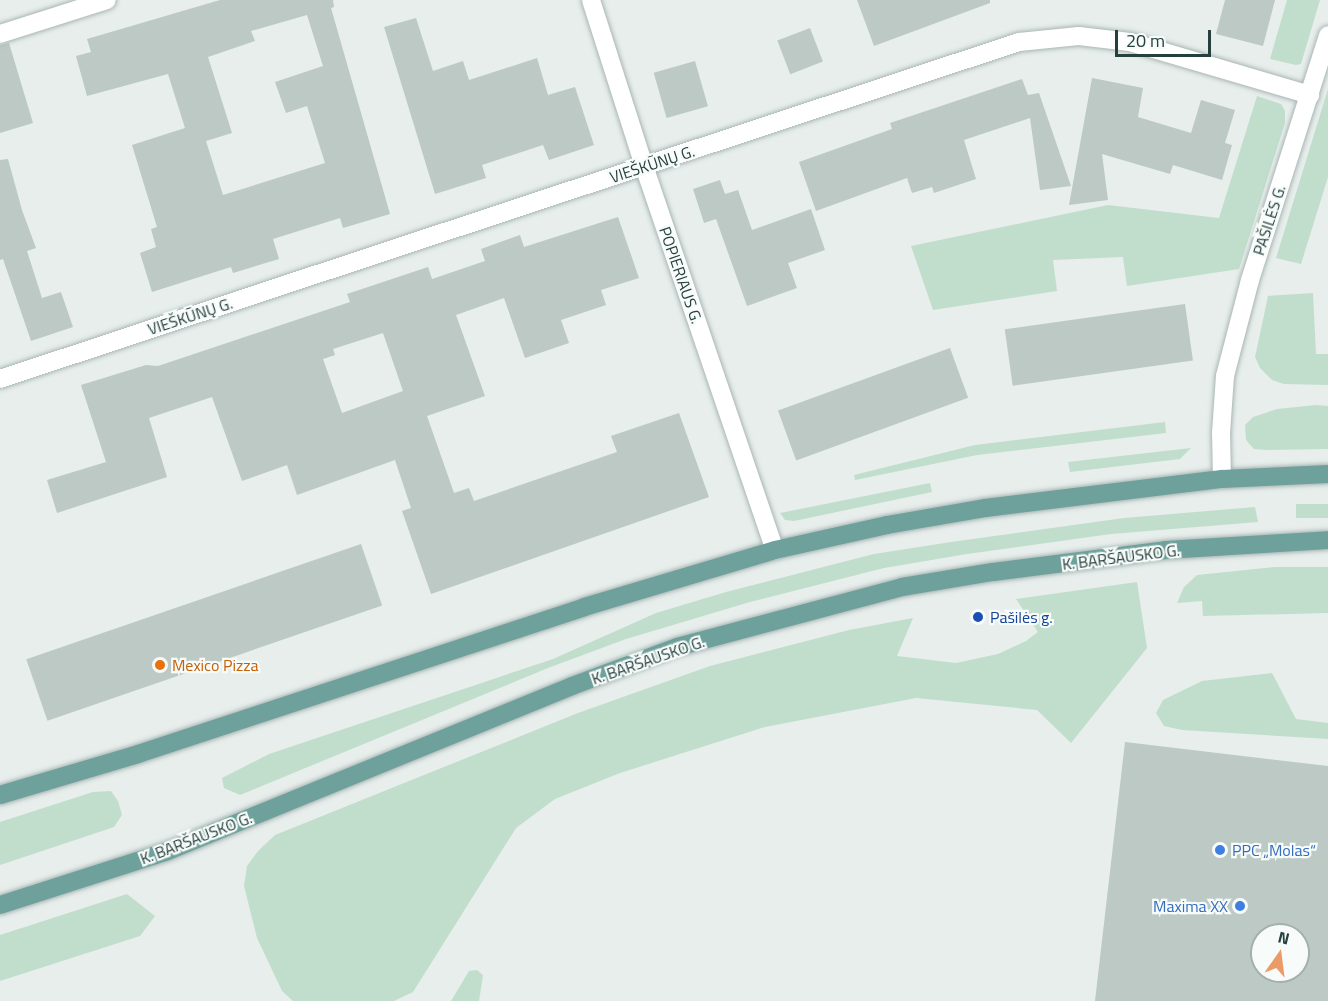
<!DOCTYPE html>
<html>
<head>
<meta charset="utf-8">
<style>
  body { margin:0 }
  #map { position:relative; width:1328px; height:1001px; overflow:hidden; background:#e7eeec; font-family:"Titillium Web",sans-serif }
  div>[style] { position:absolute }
  .green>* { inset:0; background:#c1decd; transform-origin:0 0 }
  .building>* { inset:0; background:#bcc9c5; transform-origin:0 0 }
  .roads { filter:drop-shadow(0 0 2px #a9b6b4) drop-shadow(0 0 2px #a9b6b4) }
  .minor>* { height:18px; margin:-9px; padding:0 9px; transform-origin:9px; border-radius:9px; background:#fff }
  .primary>* { height:18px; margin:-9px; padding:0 9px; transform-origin:9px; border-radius:9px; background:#6ea19b }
  .dots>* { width:16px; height:16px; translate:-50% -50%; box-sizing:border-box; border:3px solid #f7fbf9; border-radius:50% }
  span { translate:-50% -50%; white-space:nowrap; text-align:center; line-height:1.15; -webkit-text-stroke:4.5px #f7fbf9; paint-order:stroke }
  .street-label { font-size:16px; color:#26403d }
  .transit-label { font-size:16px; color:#164399 }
  .left { translate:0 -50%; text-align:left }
  .food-label { font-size:16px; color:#c56008 }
  .shop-label { font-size:16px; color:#366cbe }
  .right { translate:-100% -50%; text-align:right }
  .north { position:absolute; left:1250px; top:923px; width:60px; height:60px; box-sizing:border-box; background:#f7fbf9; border:2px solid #a3b0ae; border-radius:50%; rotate:14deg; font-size:16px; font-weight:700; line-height:24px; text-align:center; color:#26403d }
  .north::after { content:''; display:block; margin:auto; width:21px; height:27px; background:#eb9a68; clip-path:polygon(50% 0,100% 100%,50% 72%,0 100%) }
  .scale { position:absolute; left:1115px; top:30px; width:96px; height:27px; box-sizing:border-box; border:3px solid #26403d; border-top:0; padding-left:8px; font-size:18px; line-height:21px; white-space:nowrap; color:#26403d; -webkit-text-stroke:4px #f7fbf9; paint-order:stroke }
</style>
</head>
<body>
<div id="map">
  <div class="green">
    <div style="clip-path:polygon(1287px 0,1320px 0,1301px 64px,1296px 65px,1270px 59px)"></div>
    <div style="clip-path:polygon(1328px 89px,1328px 177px,1301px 264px,1276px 258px)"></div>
    <div style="clip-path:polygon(1257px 96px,1281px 104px,1285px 111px,1285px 123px,1239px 269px,1127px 286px,1123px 257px,1053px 260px,1057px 291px,933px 310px,911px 246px,1108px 205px,1219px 218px)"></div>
    <div style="clip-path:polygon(1313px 293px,1316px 354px,1328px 354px,1328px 385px,1284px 384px,1272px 380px,1260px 368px,1255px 357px,1268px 296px)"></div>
    <div style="clip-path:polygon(1316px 405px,1328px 406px,1328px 449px,1267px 450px,1254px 449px,1246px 440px,1245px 425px,1253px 417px,1277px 409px)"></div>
    <div style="clip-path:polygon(1165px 422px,1166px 433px,977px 455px,855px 480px,854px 475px,975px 445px)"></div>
    <div style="clip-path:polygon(1191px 448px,1180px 459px,1070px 472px,1068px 462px)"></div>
    <div style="clip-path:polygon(930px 483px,932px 492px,794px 521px,785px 520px,780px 513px)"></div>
    <div style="left:1328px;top:504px;width:14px;height:32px;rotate:90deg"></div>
    <div style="clip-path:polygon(1255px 507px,1258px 522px,1111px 534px,967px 554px,884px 568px,750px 602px,626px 639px,548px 668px,240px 795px,224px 788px,222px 778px,269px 754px,553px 659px,656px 613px,726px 592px,874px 554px,951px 542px,1124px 518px)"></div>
    <div style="clip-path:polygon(1275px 567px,1328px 567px,1328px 613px,1203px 616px,1202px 601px,1177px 603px,1184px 587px,1197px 575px)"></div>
    <div style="clip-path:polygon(1137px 582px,1147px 648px,1071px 743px,1037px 710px,916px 698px,765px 727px,620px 773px,555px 799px,516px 828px,413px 992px,394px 1001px,293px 1001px,282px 991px,257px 938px,244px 886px,247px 866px,258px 851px,275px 835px,578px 713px,710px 666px,849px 630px,913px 618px,897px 656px,956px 663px,998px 654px,1026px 641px,1038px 632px,1016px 599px)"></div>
    <div style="clip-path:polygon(1272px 673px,1296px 719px,1328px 723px,1328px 739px,1182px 730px,1164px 726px,1156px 713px,1163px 700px,1202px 681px)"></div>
    <div style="clip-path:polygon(111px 791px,118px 801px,122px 815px,114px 827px,0 865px,0 822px,93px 792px)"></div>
    <div style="clip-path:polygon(127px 894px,155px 916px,140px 936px,0 981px,0 935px)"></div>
    <div style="clip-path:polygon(477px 970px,483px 975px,479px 1001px,451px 1001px,469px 971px)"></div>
  </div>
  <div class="building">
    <div style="clip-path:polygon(evenodd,220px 0,333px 0,334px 7px,331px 8px,390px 214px,343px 228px,340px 218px,273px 239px,279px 259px,233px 273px,231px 267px,152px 292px,140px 253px,156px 247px,151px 229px,157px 227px,132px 145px,185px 128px,168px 74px,87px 96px,76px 56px,91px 52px,87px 39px,220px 0,307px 15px,323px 66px,275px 82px,286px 113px,307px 106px,325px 163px,223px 195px,206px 141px,232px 133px,208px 57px,255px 41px,251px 31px,307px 15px)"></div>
    <div style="clip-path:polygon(857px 0,990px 0,990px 3px,874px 46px)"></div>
    <div style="clip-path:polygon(1225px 0,1275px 0,1263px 46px,1216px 34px)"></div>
    <div style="clip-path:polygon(416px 18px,433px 71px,463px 61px,469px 80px,537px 58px,548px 95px,575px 87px,594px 145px,549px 160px,543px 145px,482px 165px,486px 178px,435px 194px,384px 27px)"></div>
    <div style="left:810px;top:28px;width:36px;height:35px;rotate:69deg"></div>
    <div style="clip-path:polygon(9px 43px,33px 123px,0 133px,0 45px)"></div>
    <div style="left:695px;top:61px;width:47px;height:43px;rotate:74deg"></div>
    <div style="clip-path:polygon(1092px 78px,1143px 88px,1138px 117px,1191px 133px,1201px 100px,1235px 110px,1225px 143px,1232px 145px,1222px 180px,1173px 165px,1170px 174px,1102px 154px,1108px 200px,1069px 205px)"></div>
    <div style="clip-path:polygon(1022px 79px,1028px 95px,1039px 93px,1071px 186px,1040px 190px,1030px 118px,964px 140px,976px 179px,934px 193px,932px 187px,912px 193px,907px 178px,816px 211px,799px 162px,892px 129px,890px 123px)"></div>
    <div style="clip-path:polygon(8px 159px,22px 210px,36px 248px,27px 251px,42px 298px,61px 292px,73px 327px,31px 341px,3px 259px,0 260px,0 160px)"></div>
    <div style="clip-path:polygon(720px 180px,725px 194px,738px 190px,752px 230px,811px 209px,825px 250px,788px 263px,797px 288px,747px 306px,716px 219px,704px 223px,693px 189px)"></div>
    <div style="clip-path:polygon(evenodd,618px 217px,639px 278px,601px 290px,606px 305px,561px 320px,569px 343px,525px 358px,504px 298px,456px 315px,485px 396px,427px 416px,454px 493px,469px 488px,474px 501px,617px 452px,611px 436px,679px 413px,709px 497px,431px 594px,402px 511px,411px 508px,395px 460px,297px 495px,287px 465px,242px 481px,212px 397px,149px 418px,167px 477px,57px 513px,47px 480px,106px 462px,81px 385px,146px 365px,158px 366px,350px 302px,347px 294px,428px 267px,432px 279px,485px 261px,481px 249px,520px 235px,524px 247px,618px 217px,383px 333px,403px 391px,342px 413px,323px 359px,335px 355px,333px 349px,383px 333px)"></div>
    <div style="left:1185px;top:304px;width:57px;height:182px;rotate:82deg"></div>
    <div style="left:950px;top:348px;width:53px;height:183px;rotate:70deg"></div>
    <div style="left:361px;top:544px;width:65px;height:354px;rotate:71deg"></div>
    <div style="clip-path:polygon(evenodd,1125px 742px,1328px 766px,1328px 1001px,1095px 1001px,1125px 742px,1262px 935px,1298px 935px,1298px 971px,1262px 971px,1262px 935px)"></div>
  </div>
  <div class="roads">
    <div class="minor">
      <div style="left:591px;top:0;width:174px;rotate:72.3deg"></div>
      <div style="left:644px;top:166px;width:406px;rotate:71.2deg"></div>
      <div style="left:0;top:34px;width:112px;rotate:-17.6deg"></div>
      <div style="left:0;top:379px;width:1073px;rotate:-18.3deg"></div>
      <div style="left:1019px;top:42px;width:60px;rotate:-5.7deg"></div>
      <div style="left:1079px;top:36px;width:51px;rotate:6.7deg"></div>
      <div style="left:1130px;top:42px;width:188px;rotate:16.4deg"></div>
      <div style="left:1222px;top:479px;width:46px;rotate:-91.2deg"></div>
      <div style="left:1221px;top:433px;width:57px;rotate:-86deg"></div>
      <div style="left:1225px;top:376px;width:99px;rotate:-75.4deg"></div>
      <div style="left:1250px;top:280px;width:257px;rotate:-72.3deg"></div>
    </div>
    <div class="primary">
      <div style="left:0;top:795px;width:144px;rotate:-16.5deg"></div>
      <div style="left:138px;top:754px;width:470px;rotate:-18.2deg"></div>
      <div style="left:584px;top:607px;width:199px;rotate:-16.6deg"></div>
      <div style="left:775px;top:550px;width:115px;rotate:-12.6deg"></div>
      <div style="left:887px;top:525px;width:99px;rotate:-9.8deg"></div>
      <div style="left:985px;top:508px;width:239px;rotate:-7deg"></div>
      <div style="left:1222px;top:479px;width:106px;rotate:-2.7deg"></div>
      <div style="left:0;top:905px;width:176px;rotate:-17.8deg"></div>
      <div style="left:168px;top:851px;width:436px;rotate:-22.2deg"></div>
      <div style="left:572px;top:686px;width:112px;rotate:-20.4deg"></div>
      <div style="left:677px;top:647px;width:233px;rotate:-14.9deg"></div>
      <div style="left:902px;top:587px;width:92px;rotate:-9.4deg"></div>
      <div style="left:993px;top:572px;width:174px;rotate:-7.2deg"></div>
      <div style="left:1166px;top:550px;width:162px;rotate:-3.5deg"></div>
    </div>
  </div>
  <div class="dots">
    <div style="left:978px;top:617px;background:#1a4fb4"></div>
    <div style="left:160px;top:665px;background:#e8710a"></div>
    <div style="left:1220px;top:850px;background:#3f7fe0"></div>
    <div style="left:1240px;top:906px;background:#3f7fe0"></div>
  </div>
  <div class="street-label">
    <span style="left:652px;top:164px;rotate:-18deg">VIEŠKŪNŲ G.</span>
    <span style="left:1269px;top:220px;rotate:-72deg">PAŠILĖS G.</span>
    <span style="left:681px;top:275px;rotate:71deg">POPIERIAUS G.</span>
    <span style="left:190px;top:316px;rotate:-18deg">VIEŠKŪNŲ G.</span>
    <span style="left:1121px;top:557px;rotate:-7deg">K. BARŠAUSKO G.</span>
    <span style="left:648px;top:660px;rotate:-19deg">K. BARŠAUSKO G.</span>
    <span style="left:196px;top:838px;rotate:-21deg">K. BARŠAUSKO G.</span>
  </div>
  <div class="transit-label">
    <span class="left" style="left:990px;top:617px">Pašilės g.</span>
  </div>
  <div class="food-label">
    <span class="left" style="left:172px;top:665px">Mexico Pizza</span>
  </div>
  <div class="shop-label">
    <span class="left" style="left:1232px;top:850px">PPC „Molas“</span>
    <span class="right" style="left:1228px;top:906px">Maxima XX</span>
  </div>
  <div class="north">N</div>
  <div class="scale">20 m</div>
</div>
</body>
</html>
